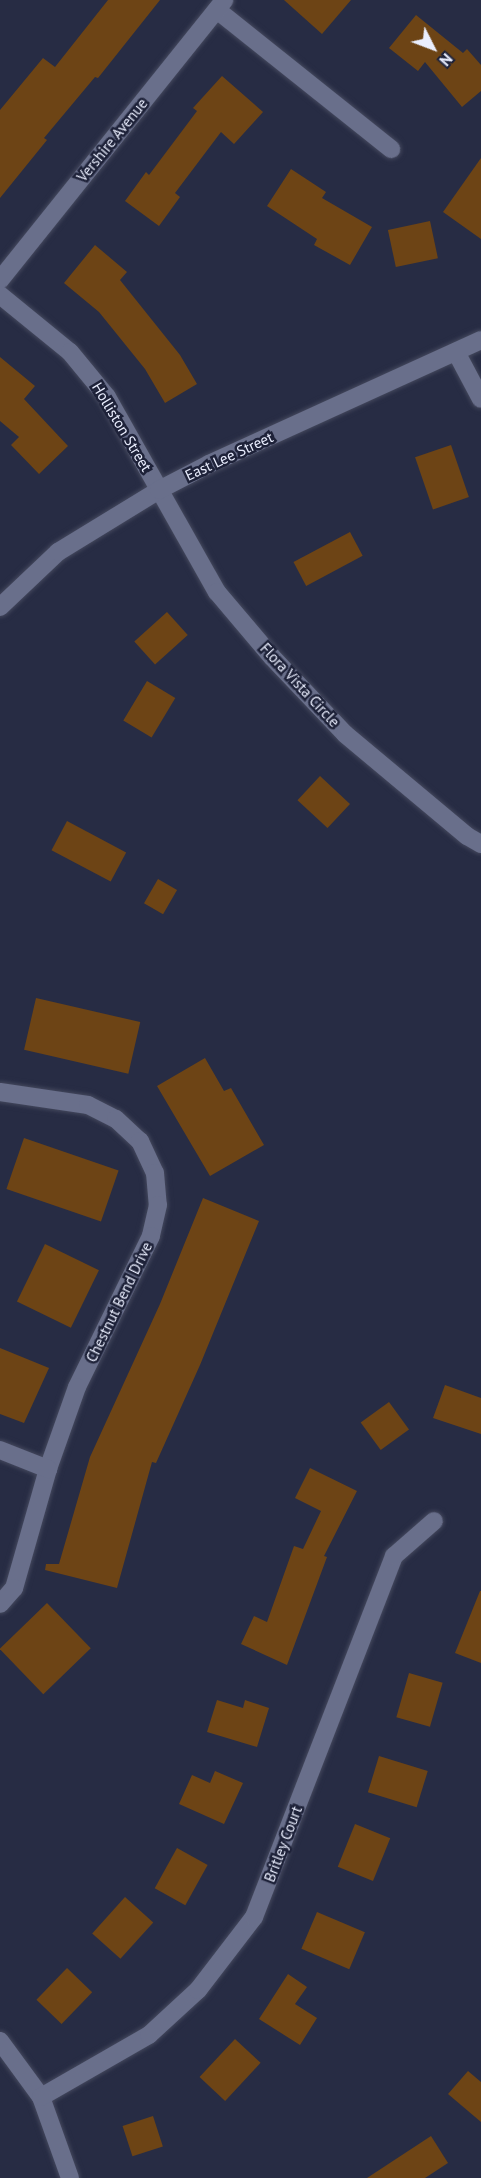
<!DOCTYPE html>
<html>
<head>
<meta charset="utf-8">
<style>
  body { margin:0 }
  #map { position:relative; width:481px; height:2178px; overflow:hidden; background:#272c44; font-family:"PT Sans",sans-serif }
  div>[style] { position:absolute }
  .building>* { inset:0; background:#6d4415; transform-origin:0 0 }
  .roads { filter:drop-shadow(0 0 2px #44485d) drop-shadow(0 0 2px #44485d) }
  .minor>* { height:18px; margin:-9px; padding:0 9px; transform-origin:9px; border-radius:9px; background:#696f8b }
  span { translate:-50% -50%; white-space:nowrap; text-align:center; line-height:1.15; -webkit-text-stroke:5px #1e2239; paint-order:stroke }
  .street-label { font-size:15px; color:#eaeefe }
  .north { position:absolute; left:403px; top:18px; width:60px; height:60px; -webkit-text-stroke:4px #1e2239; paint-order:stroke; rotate:132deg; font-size:16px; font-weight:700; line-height:24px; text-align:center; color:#eaeefe }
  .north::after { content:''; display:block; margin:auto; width:21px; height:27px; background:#eaeefe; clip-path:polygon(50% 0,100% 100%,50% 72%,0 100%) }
</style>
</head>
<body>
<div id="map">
  <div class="building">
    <div style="clip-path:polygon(108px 0,160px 0,98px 78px,95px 77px,44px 138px,47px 140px,0 198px,0 110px,43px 58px,55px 67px)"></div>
    <div style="clip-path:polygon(284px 0,351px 0,322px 34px)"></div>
    <div style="clip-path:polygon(416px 15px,463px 53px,467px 49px,481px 65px,481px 91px,462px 107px,425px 62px,418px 71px,389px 48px)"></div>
    <div style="clip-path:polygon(222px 76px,263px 112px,234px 144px,221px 132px,175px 193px,180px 197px,159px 226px,125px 201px,146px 172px,149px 175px,197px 111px,193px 108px)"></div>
    <div style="clip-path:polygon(481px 158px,481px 239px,443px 212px)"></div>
    <div style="clip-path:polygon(291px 169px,326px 192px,322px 198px,372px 227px,350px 265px,314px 245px,317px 239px,267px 206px)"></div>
    <div style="left:430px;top:221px;width:38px;height:43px;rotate:78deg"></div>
    <div style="clip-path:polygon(95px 245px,127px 272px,120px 280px,180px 355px,197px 384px,165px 403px,145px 369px,99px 312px,64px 283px)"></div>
    <div style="clip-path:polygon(0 357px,35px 386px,24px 399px,68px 446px,39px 474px,11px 445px,19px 437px,0 421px)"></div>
    <div style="left:451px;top:445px;width:55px;height:38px;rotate:71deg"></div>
    <div style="left:350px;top:532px;width:27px;height:64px;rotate:62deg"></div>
    <div style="left:167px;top:612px;width:31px;height:44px;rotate:48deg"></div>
    <div style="left:147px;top:681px;width:33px;height:46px;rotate:31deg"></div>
    <div style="left:320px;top:776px;width:41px;height:33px;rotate:43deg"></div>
    <div style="left:67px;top:821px;width:67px;height:33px;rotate:28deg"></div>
    <div style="left:158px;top:879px;width:22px;height:28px;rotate:30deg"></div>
    <div style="left:36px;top:998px;width:107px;height:53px;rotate:13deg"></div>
    <div style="clip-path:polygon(205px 1058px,224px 1091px,231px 1088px,264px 1145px,210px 1176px,157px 1086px)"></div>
    <div style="left:24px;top:1138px;width:100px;height:54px;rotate:19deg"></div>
    <div style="clip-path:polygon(203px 1198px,259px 1221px,200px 1365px,156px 1463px,152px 1462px,117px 1588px,45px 1570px,46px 1564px,59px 1564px,90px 1457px,160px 1304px)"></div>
    <div style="left:45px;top:1244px;width:60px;height:64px;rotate:26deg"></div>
    <div style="clip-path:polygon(0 1348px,49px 1368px,24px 1423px,0 1414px)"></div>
    <div style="clip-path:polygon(445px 1385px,481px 1398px,481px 1434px,433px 1418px)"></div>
    <div style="left:389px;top:1402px;width:34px;height:35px;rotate:54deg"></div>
    <div style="clip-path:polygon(310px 1468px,357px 1491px,324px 1556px,327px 1557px,287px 1665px,241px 1644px,254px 1616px,267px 1622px,294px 1546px,303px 1549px,321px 1511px,295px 1498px)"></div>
    <div style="clip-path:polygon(480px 1591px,481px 1591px,481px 1663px,455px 1653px)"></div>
    <div style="left:47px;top:1603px;width:63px;height:66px;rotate:46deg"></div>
    <div style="left:409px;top:1673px;width:35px;height:46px;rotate:16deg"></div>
    <div style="clip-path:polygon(217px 1700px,243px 1708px,245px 1700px,269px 1708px,257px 1747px,207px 1732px)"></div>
    <div style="left:379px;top:1756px;width:51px;height:38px;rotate:17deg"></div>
    <div style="clip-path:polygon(215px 1771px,243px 1783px,224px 1824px,179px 1804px,192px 1775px,210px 1783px)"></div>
    <div style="left:355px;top:1824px;width:38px;height:46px;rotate:22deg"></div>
    <div style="left:177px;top:1848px;width:35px;height:46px;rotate:29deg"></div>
    <div style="left:125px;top:1897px;width:38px;height:49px;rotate:42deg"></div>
    <div style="left:317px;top:1912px;width:52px;height:40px;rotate:23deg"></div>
    <div style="left:67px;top:1968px;width:35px;height:44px;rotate:44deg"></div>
    <div style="clip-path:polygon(288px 1974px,307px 1987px,295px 2004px,317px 2018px,300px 2045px,259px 2019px)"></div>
    <div style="left:235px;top:2039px;width:35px;height:52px;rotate:43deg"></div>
    <div style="clip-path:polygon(468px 2071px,481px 2082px,481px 2122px,448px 2094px)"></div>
    <div style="left:153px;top:2116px;width:32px;height:32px;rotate:72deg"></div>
    <div style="clip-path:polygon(431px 2136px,448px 2163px,425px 2178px,367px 2178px)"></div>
  </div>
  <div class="roads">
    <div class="minor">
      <div style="left:217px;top:10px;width:223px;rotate:38.6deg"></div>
      <div style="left:0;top:280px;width:359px;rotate:-51.3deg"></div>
      <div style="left:0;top:295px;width:90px;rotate:39.2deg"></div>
      <div style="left:70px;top:352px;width:58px;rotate:50.6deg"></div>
      <div style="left:107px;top:397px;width:224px;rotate:60.6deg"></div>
      <div style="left:217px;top:592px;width:85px;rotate:49.8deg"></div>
      <div style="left:272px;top:657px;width:106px;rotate:46.5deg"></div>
      <div style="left:345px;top:734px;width:159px;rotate:39.9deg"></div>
      <div style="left:467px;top:836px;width:16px;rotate:30deg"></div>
      <div style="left:456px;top:352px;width:53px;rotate:62deg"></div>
      <div style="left:0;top:607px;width:80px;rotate:-43.5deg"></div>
      <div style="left:58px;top:552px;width:119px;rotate:-31.5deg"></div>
      <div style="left:159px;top:490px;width:56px;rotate:-27.5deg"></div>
      <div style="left:209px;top:464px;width:299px;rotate:-24.5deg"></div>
      <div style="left:0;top:1092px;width:89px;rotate:8.4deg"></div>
      <div style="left:88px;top:1105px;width:31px;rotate:27deg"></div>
      <div style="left:116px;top:1119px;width:33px;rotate:43deg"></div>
      <div style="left:140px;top:1141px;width:35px;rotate:65deg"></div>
      <div style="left:155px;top:1173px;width:32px;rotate:85deg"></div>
      <div style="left:158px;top:1205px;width:32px;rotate:103deg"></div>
      <div style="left:151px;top:1236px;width:168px;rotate:116.1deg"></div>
      <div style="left:77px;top:1387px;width:87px;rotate:109.5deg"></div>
      <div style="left:48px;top:1469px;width:124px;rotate:105.9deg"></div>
      <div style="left:14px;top:1588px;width:21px;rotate:131deg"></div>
      <div style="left:0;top:1450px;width:52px;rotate:21.6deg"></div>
      <div style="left:0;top:2041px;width:69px;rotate:53.8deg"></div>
      <div style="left:41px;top:2097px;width:86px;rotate:70.3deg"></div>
      <div style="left:41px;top:2097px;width:125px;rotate:-29.9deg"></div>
      <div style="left:149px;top:2035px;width:67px;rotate:-42.6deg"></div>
      <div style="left:198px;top:1990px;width:92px;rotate:-52.5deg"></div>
      <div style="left:254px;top:1917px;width:387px;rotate:-68.8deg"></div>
      <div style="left:394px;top:1556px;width:53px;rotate:-41.2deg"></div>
    </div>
  </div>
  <div class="street-label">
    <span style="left:112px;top:140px;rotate:-51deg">Vershire Avenue</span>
    <span style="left:122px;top:427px;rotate:59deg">Holliston Street</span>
    <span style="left:229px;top:456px;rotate:-25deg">East Lee Street</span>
    <span style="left:300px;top:685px;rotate:47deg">Flora Vista Circle</span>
    <span style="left:119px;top:1302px;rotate:-64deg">Chestnut Bend Drive</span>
    <span style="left:283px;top:1844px;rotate:-69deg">Britley Court</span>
  </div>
  <div class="north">N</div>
</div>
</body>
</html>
